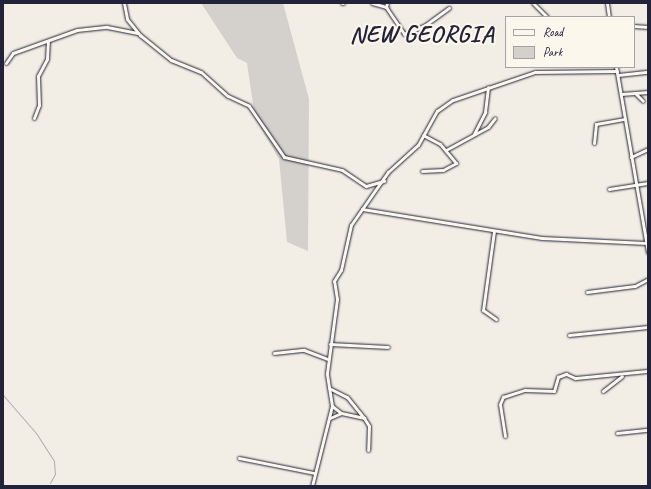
<!DOCTYPE html>
<html>
<head>
<meta charset="utf-8">
<style>
  body { margin:0 }
  #map { position:relative; width:651px; height:489px; overflow:hidden; background:#f2eee5; font-family:Caveat,sans-serif }
  div>[style] { position:absolute }
  .green>* { inset:0; background:#d4d1cc }
  .stream>* { height:1px; margin:-0.5px; padding:0 0.5px; transform-origin:0.5px; border-radius:0.5px; background:#aeabad }
  .roads { filter:drop-shadow(0 0 1px #22223b) drop-shadow(0 0 1px #22223b) }
  .minor>* { height:3px; margin:-1.5px; padding:0 1.5px; transform-origin:1.5px; border-radius:1.5px; background:#fbf7ec }
  span { translate:-50% -50%; white-space:nowrap; text-align:center; line-height:1.15; -webkit-text-stroke:4px #fbf7ec; paint-order:stroke }
  .district-label { font-size:24px; color:#22223b; font-weight:700; letter-spacing:1px }
  .frame { position:absolute; inset:0; border:4px solid #22223b; pointer-events:none }
  .legend { position:absolute; left:505px; top:16px; width:130px; height:52px; box-sizing:border-box; background:#fbf7ec; border:1px solid #a4a2a5; margin:0; padding:5px 7px; list-style:none; font-size:12px; color:#22223b }
  .legend li { display:flex; align-items:center; gap:8px; height:20px }
  .legend b { width:20px; border:1px solid #a4a2a5 }
</style>
</head>
<body>
<div id="map">
  <div class="green">
    <div style="clip-path:polygon(201px 3px,283px 3px,309px 99px,308px 251px,287px 242px,279px 159px,255px 118px,247px 63px,237px 58px)"></div>
  </div>
  <div class="stream">
    <div style="left:3px;top:395px;width:50px;rotate:49deg"></div>
    <div style="left:36px;top:433px;width:33px;rotate:57deg"></div>
    <div style="left:54px;top:461px;width:13px;rotate:86deg"></div>
    <div style="left:55px;top:474px;width:10px;rotate:119deg"></div>
  </div>
  <div class="roads">
    <div class="minor">
      <div style="left:124px;top:3px;width:16px;rotate:79deg"></div>
      <div style="left:127px;top:19px;width:21px;rotate:51deg"></div>
      <div style="left:140px;top:35px;width:40px;rotate:39deg"></div>
      <div style="left:171px;top:60px;width:32px;rotate:22deg"></div>
      <div style="left:201px;top:72px;width:36px;rotate:42deg"></div>
      <div style="left:228px;top:96px;width:23px;rotate:25deg"></div>
      <div style="left:249px;top:106px;width:62px;rotate:55.5deg"></div>
      <div style="left:284px;top:157px;width:59px;rotate:12.6deg"></div>
      <div style="left:342px;top:170px;width:29px;rotate:34deg"></div>
      <div style="left:366px;top:186px;width:19px;rotate:-16deg"></div>
      <div style="left:342px;top:3px;width:1px"></div>
      <div style="left:372px;top:3px;width:15px;rotate:16deg"></div>
      <div style="left:387px;top:3px;width:4px;rotate:104deg"></div>
      <div style="left:386px;top:7px;width:32px;rotate:56deg"></div>
      <div style="left:404px;top:34px;width:22px;rotate:-22deg"></div>
      <div style="left:424px;top:26px;width:31px;rotate:-36deg"></div>
      <div style="left:533px;top:3px;width:20px;rotate:45deg"></div>
      <div style="left:607px;top:3px;width:14px;rotate:82deg"></div>
      <div style="left:634px;top:26px;width:14px;rotate:4deg"></div>
      <div style="left:6px;top:63px;width:12px;rotate:-55deg"></div>
      <div style="left:13px;top:53px;width:68px;rotate:-19.8deg"></div>
      <div style="left:77px;top:30px;width:30px;rotate:-6deg"></div>
      <div style="left:107px;top:27px;width:31px;rotate:11deg"></div>
      <div style="left:616px;top:67px;width:188px;rotate:80.2deg"></div>
      <div style="left:618px;top:75px;width:30px;rotate:-6deg"></div>
      <div style="left:635px;top:93px;width:13px;rotate:-4deg"></div>
      <div style="left:621px;top:94px;width:14px;rotate:-4deg"></div>
      <div style="left:635px;top:93px;width:11px;rotate:45deg"></div>
      <div style="left:34px;top:118px;width:14px;rotate:-69deg"></div>
      <div style="left:39px;top:105px;width:29px;rotate:-92deg"></div>
      <div style="left:38px;top:76px;width:19px;rotate:-62deg"></div>
      <div style="left:47px;top:59px;width:18px;rotate:-87deg"></div>
      <div style="left:474px;top:134px;width:25px;rotate:-63deg"></div>
      <div style="left:485px;top:112px;width:25px;rotate:-83deg"></div>
      <div style="left:594px;top:143px;width:19px;rotate:-84deg"></div>
      <div style="left:596px;top:124px;width:28px;rotate:-10deg"></div>
      <div style="left:446px;top:150px;width:48px;rotate:-28.7deg"></div>
      <div style="left:488px;top:127px;width:11px;rotate:-52deg"></div>
      <div style="left:631px;top:157px;width:19px;rotate:-25deg"></div>
      <div style="left:422px;top:171px;width:21px;rotate:-3deg"></div>
      <div style="left:443px;top:170px;width:15px;rotate:-28deg"></div>
      <div style="left:456px;top:163px;width:25px;rotate:-130deg"></div>
      <div style="left:440px;top:144px;width:19px;rotate:-152deg"></div>
      <div style="left:609px;top:189px;width:39px;rotate:-9deg"></div>
      <div style="left:362px;top:209px;width:182px;rotate:9.2deg"></div>
      <div style="left:542px;top:238px;width:104px;rotate:2.8deg"></div>
      <div style="left:494px;top:231px;width:80px;rotate:97.9deg"></div>
      <div style="left:483px;top:310px;width:16px;rotate:35deg"></div>
      <div style="left:587px;top:292px;width:48px;rotate:-7.1deg"></div>
      <div style="left:635px;top:286px;width:15px;rotate:-28deg"></div>
      <div style="left:569px;top:335px;width:79px;rotate:-5.8deg"></div>
      <div style="left:330px;top:344px;width:58px;rotate:3deg"></div>
      <div style="left:274px;top:353px;width:30px;rotate:-6deg"></div>
      <div style="left:304px;top:350px;width:25px;rotate:21deg"></div>
      <div style="left:329px;top:388px;width:20px;rotate:27deg"></div>
      <div style="left:347px;top:397px;width:27px;rotate:51deg"></div>
      <div style="left:603px;top:391px;width:24px;rotate:-38deg"></div>
      <div style="left:332px;top:406px;width:11px;rotate:38deg"></div>
      <div style="left:330px;top:418px;width:12px;rotate:-24deg"></div>
      <div style="left:341px;top:413px;width:24px;rotate:12deg"></div>
      <div style="left:364px;top:418px;width:9px;rotate:58deg"></div>
      <div style="left:369px;top:426px;width:24px;rotate:92deg"></div>
      <div style="left:617px;top:433px;width:31px;rotate:-6deg"></div>
      <div style="left:505px;top:436px;width:32px;rotate:-99deg"></div>
      <div style="left:500px;top:404px;width:8px;rotate:-67deg"></div>
      <div style="left:503px;top:397px;width:23px;rotate:-18deg"></div>
      <div style="left:525px;top:390px;width:29px;rotate:2deg"></div>
      <div style="left:554px;top:391px;width:15px;rotate:-74deg"></div>
      <div style="left:558px;top:377px;width:9px;rotate:-21deg"></div>
      <div style="left:566px;top:374px;width:10px;rotate:24deg"></div>
      <div style="left:575px;top:378px;width:73px;rotate:-5.5deg"></div>
      <div style="left:239px;top:458px;width:76px;rotate:11.3deg"></div>
      <div style="left:312px;top:486px;width:82px;rotate:-76deg"></div>
      <div style="left:332px;top:406px;width:33px;rotate:-99deg"></div>
      <div style="left:327px;top:373px;width:75px;rotate:-82.3deg"></div>
      <div style="left:337px;top:299px;width:18px;rotate:-99deg"></div>
      <div style="left:334px;top:281px;width:13px;rotate:-58deg"></div>
      <div style="left:341px;top:270px;width:46px;rotate:-77.5deg"></div>
      <div style="left:351px;top:225px;width:65px;rotate:-55.1deg"></div>
      <div style="left:388px;top:172px;width:40px;rotate:-42deg"></div>
      <div style="left:418px;top:145px;width:39px;rotate:-61deg"></div>
      <div style="left:437px;top:111px;width:19px;rotate:-35deg"></div>
      <div style="left:453px;top:100px;width:87px;rotate:-18.9deg"></div>
      <div style="left:535px;top:72px;width:82px;rotate:-0.7deg"></div>
    </div>
  </div>
  <div class="district-label">
    <span style="left:422px;top:35px">NEW GEORGIA</span>
  </div>
  <div class="frame"></div>
  <ul class="legend">
  <li><b style="height:5px;background:#fbf7ec"></b>Road</li>
  <li><b style="height:11px;background:#d4d1cc"></b>Park</li>
  </ul>
</div>
</body>
</html>
